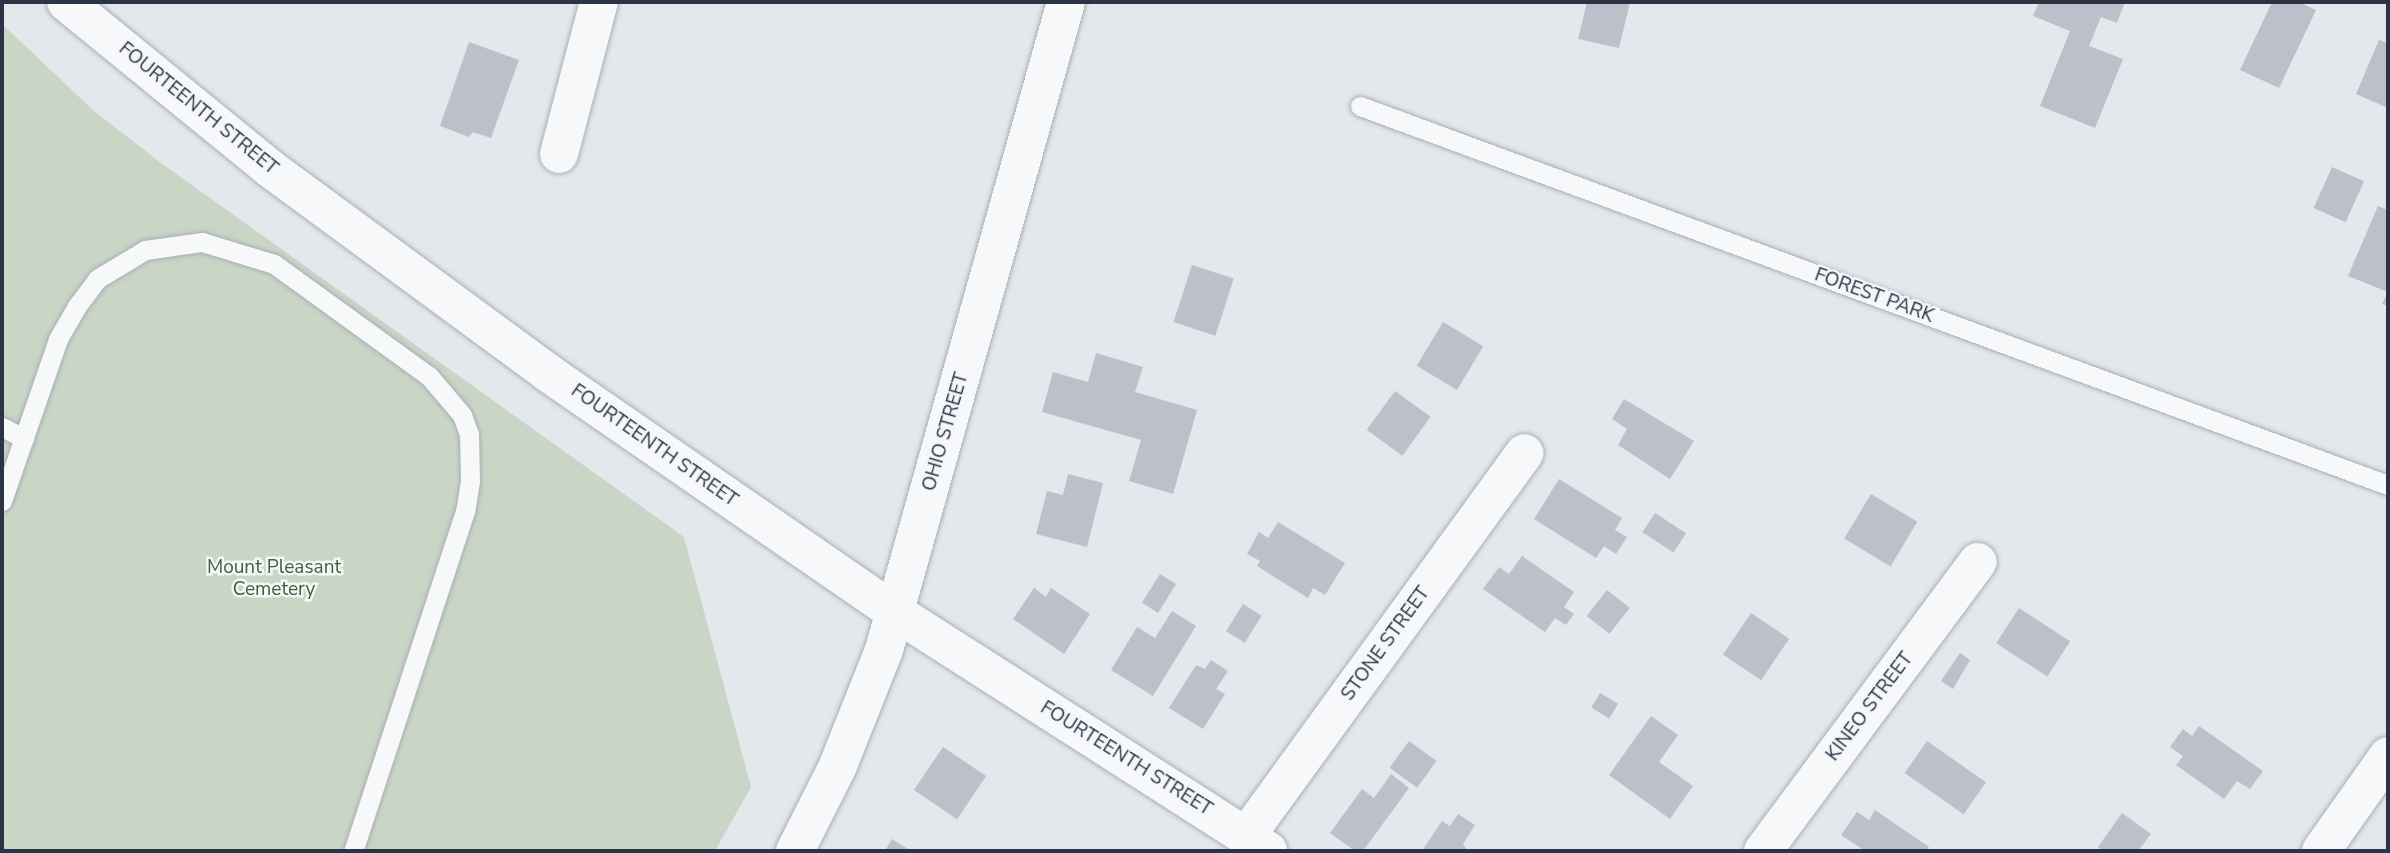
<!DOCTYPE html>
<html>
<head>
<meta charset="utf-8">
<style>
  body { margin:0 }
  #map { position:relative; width:2390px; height:853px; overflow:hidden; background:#e4e7ec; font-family:"Nunito Sans",sans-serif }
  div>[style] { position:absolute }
  .green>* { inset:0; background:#c9d6c5 }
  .building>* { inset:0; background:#bbc0ca; transform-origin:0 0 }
  .roads { filter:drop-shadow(0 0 2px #a9aeb7) drop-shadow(0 0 2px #a9aeb7) }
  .service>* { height:19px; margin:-9.5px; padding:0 9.5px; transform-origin:9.5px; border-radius:9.5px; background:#f7f8fa }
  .minor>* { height:38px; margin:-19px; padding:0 19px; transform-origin:19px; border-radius:19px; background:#f7f8fa }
  .tertiary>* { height:38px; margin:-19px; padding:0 19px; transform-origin:19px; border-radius:19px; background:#f7f8fa }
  span { translate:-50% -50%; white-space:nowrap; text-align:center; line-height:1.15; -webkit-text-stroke:5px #f4f6f9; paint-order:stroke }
  .street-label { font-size:19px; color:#2b3445 }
  .park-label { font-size:19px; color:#3f6138 }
  .frame { position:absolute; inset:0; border:4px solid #2b3445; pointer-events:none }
</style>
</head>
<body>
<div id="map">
  <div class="green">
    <div style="clip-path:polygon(2px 24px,94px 111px,161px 163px,684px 537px,751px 787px,715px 851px,2px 851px)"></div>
  </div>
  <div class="building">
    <div style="clip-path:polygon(1587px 2px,1630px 2px,1619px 48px,1578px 39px)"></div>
    <div style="clip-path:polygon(2039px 2px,2125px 2px,2117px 23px,2101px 17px,2089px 46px,2123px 59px,2095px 128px,2040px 106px,2070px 31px,2033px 16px)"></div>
    <div style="clip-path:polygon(2272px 2px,2299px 2px,2316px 10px,2279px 88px,2240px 70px)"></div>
    <div style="clip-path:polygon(2379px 40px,2388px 43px,2388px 108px,2356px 94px)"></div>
    <div style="clip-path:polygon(469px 42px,519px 60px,491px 138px,473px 132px,469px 137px,440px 126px)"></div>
    <div style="left:2332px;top:167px;width:35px;height:45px;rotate:24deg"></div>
    <div style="clip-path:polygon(2378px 206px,2388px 210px,2388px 306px,2382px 304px,2388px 292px,2348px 276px)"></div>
    <div style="left:1192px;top:265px;width:44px;height:60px;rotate:18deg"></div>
    <div style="left:1443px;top:322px;width:47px;height:51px;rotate:31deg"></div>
    <div style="clip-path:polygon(1096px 353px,1143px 367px,1135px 392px,1197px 410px,1173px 494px,1129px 481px,1141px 440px,1042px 412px,1053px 372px,1088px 382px)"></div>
    <div style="left:1395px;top:391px;width:44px;height:48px;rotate:36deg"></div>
    <div style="clip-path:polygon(1624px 399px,1694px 441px,1670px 479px,1618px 445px,1627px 429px,1612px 419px)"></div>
    <div style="clip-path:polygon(1068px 474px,1103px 483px,1087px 547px,1036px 534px,1047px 491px,1063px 495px)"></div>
    <div style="clip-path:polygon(1559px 479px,1622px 518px,1615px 530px,1627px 537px,1616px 554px,1604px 546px,1596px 558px,1534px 519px)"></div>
    <div style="left:1871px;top:494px;width:54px;height:52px;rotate:31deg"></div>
    <div style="left:1655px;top:513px;width:37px;height:23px;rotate:33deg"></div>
    <div style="clip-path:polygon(1278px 522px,1345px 563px,1325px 595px,1313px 588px,1308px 598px,1257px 566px,1260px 561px,1247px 554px,1259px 532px,1268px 538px)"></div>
    <div style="clip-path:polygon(1522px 556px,1574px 592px,1564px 607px,1574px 614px,1566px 625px,1555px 618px,1545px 632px,1483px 589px,1499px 567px,1509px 574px)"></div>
    <div style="left:1160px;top:574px;width:19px;height:34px;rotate:32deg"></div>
    <div style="clip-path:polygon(1034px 588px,1046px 597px,1051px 588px,1090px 614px,1064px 654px,1013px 619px)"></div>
    <div style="left:1607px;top:590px;width:29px;height:33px;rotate:38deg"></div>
    <div style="left:1243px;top:604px;width:22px;height:32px;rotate:32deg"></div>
    <div style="left:2019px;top:608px;width:61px;height:42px;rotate:33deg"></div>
    <div style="clip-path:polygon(1172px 611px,1196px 626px,1153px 696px,1111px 670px,1137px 627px,1155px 638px)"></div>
    <div style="left:1751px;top:613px;width:46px;height:50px;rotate:34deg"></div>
    <div style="clip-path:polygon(1960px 653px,1970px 660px,1953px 689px,1941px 681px)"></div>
    <div style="clip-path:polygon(1211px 660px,1228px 671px,1216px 689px,1225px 694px,1203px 729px,1169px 708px,1196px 665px,1205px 669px)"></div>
    <div style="left:1600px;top:693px;width:21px;height:17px;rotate:31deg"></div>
    <div style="clip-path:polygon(1651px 716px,1678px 735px,1659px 762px,1693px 786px,1670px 819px,1609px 775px)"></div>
    <div style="clip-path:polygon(2199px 726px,2263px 771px,2250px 789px,2237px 781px,2224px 799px,2176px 765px,2183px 756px,2170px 747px,2183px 729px,2192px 736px)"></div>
    <div style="left:1409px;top:741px;width:34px;height:33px;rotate:36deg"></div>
    <div style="left:1927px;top:741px;width:72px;height:39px;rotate:35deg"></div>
    <div style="left:943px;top:747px;width:52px;height:52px;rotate:34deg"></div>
    <div style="clip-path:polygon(1391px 774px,1409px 788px,1363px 851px,1355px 851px,1330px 833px,1362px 789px,1374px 798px)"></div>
    <div style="clip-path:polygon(1875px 810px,1929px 847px,1926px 851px,1865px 851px,1841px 835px,1857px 812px,1869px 820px)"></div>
    <div style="clip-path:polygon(2122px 813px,2151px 834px,2138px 851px,2103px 851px,2098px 847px)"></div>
    <div style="clip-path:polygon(1458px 814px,1475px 825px,1463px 844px,1468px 851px,1422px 851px,1442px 821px,1450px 826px)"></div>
    <div style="clip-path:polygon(892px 839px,911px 851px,885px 851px)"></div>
  </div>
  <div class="roads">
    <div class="service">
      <div style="left:1360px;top:106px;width:1096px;rotate:20.24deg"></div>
      <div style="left:2px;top:427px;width:25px;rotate:27deg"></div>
      <div style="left:2px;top:501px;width:171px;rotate:-70.9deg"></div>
      <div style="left:58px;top:339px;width:38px;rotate:-60deg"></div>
      <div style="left:77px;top:306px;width:34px;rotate:-53deg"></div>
      <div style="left:97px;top:279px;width:56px;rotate:-31.1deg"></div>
      <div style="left:145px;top:250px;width:58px;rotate:-8deg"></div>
      <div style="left:202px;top:242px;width:75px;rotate:17deg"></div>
      <div style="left:274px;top:264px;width:191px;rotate:35.9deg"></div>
      <div style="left:429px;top:376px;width:51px;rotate:49.8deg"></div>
      <div style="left:462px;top:415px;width:20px;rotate:70deg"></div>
      <div style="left:469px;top:434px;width:47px;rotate:88.8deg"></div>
      <div style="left:470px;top:481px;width:30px;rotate:99deg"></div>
      <div style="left:465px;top:511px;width:358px;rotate:108.2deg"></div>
    </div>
    <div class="minor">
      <div style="left:559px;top:154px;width:157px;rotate:-75.3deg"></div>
      <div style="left:1247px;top:835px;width:472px;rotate:-54deg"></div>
      <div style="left:1763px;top:851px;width:360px;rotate:-53.4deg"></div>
      <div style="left:2321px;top:851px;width:116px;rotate:-54.8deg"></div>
    </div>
    <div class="tertiary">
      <div style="left:66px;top:2px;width:266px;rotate:39.2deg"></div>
      <div style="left:272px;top:170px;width:343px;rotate:36.3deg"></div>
      <div style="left:548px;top:373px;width:421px;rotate:34.6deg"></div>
      <div style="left:895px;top:612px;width:443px;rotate:32.6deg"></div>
      <div style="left:795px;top:851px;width:93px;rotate:-63.2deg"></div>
      <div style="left:837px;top:768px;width:127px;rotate:-68.3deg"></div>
      <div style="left:884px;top:650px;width:673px;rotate:-74.31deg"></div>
    </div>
  </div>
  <div class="street-label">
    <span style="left:198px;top:109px;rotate:39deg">FOURTEENTH STREET</span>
    <span style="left:1874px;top:296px;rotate:20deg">FOREST PARK</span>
    <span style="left:946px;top:432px;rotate:-74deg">OHIO STREET</span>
    <span style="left:654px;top:446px;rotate:35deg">FOURTEENTH STREET</span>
    <span style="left:1386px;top:644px;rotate:-54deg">STONE STREET</span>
    <span style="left:1870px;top:707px;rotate:-53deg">KINEO STREET</span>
    <span style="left:1126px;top:759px;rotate:32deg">FOURTEENTH STREET</span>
  </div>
  <div class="park-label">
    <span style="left:274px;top:579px">Mount Pleasant<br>Cemetery</span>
  </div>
  <div class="frame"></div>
</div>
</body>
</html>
